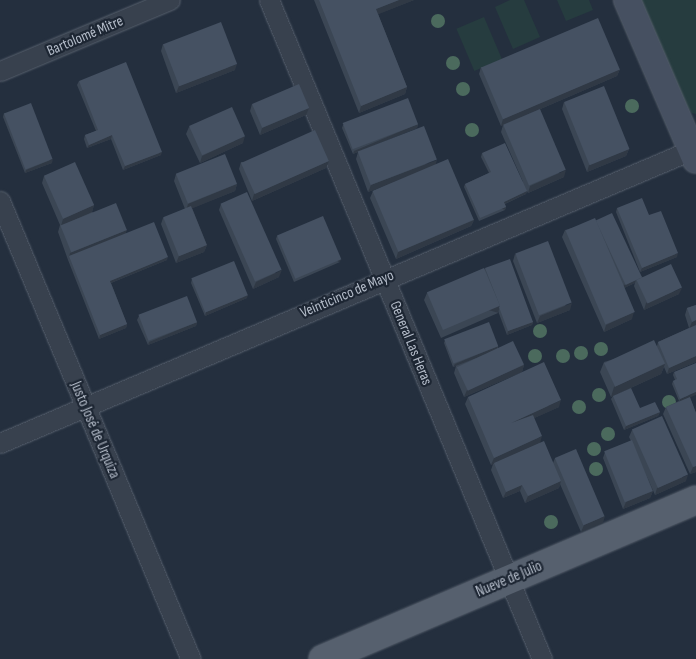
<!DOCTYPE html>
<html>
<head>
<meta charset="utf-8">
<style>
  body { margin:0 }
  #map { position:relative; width:696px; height:659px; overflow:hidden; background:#242f3e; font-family:"Sofia Sans Condensed",sans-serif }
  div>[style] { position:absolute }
  .green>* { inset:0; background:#263c3f; transform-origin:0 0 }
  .roads { filter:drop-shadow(0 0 1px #565f6c) drop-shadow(0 0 1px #565f6c) }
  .street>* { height:19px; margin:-9.5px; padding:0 9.5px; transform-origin:9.5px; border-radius:9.5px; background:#38414e }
  .secondary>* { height:26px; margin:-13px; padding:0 13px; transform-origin:13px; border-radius:13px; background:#465061 }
  .primary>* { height:28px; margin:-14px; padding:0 14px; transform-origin:14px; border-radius:14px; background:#56606e }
  .trees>* { width:14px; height:14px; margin:-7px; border-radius:50%; background:#4b6a5d }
  .wall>* { inset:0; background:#3b4654 }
  .shaded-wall>* { inset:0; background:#303945; transform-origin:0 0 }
  .building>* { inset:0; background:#455162; transform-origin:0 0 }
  span { translate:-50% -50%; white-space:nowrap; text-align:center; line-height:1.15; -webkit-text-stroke:4.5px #1d2633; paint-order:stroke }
  .street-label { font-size:15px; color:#b4bcc9 }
</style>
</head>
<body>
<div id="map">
  <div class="green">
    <div style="clip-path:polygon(510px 0,524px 0,540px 37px,513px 49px,495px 7px)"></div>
    <div style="clip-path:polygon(557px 0,589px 0,593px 10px,566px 21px)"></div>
    <div style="clip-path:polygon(638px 0,696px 0,696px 114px,692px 113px,682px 100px)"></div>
    <div style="left:484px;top:17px;width:46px;height:30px;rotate:67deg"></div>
  </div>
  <div class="roads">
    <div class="street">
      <div style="left:269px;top:0;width:713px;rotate:67.5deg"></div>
      <div style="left:0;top:71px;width:184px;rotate:-22.7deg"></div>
      <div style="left:0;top:201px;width:496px;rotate:67.4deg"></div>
      <div style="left:0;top:443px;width:756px;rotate:-22.97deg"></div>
    </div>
    <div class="secondary">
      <div style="left:627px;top:0;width:174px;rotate:66.7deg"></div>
    </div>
    <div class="primary">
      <div style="left:323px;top:659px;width:405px;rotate:-23.1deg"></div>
    </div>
  </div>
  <div class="trees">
    <div style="left:438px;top:21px"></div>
    <div style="left:453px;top:63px"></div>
    <div style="left:463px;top:89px"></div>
    <div style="left:632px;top:106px"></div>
    <div style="left:472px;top:130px"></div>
    <div style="left:540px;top:331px"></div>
    <div style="left:601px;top:349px"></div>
    <div style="left:581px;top:353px"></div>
    <div style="left:535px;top:356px"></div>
    <div style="left:563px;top:356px"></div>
    <div style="left:599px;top:395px"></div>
    <div style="left:669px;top:402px"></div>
    <div style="left:579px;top:407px"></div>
    <div style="left:608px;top:434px"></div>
    <div style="left:594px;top:449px"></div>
    <div style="left:596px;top:469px"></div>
    <div style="left:551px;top:522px"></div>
  </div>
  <div class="wall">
    <div style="clip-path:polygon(314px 0,414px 0,378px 14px,407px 87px,405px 94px,359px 113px)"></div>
    <div style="clip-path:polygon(163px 44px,235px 70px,176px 93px,161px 51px)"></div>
    <div style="clip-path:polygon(481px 67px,620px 69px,617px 76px,501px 126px,479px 74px)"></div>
    <div style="clip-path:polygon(79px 81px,161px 155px,123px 170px,111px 139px,87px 148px,84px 139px,85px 135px,96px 131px,77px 85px)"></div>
    <div style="clip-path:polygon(564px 102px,629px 149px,626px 156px,587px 172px,562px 109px)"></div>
    <div style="clip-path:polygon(252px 104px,306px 115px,260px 135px,250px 111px)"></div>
    <div style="clip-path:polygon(4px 113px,52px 163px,25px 173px,3px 117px)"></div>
    <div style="clip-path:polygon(418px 124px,417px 128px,359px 151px,435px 165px,474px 220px,471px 226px,396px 259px,370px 198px,373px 191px,394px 182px,368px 192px,356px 159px,358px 152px,353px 154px,342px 128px,343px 125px)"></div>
    <div style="clip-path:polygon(503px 125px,564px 177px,528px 193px,527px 191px,526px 194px,505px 204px,506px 207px,505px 210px,479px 221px,464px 187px,465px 184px,489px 173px,481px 157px,482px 153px,523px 182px,501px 132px)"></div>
    <div style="clip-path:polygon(189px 127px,243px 143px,200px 163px,186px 134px)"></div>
    <div style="clip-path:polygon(329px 161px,326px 168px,252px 201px,239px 169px,241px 162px)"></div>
    <div style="clip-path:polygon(176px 174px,237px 184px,235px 191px,192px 208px,207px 245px,204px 252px,176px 263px,161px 224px,163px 218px,185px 209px,174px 181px)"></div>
    <div style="clip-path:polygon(44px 176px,94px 205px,92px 212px,127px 230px,125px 233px,167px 260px,111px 283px,127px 324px,126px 328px,99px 339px,68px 260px,58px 232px,60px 225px,42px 183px)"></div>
    <div style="clip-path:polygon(221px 204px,279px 277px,253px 289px,219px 210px)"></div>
    <div style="clip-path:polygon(617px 208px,649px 215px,677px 257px,640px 272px,616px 212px)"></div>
    <div style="clip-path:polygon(596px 221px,642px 277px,679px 294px,644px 310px,634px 286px,635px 283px,624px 288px,632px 319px,604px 332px,562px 237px,565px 230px)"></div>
    <div style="clip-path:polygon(277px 236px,340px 262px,294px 282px,276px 239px)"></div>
    <div style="clip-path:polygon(515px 254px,570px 310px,537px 323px,513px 261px)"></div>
    <div style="clip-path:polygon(485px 268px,533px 322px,532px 325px,507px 335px,498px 311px,498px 313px,441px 338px,424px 300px,427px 293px,484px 270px)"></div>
    <div style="clip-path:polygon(192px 279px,247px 298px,205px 316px,191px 283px)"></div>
    <div style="clip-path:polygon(696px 305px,696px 362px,667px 374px,664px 367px,661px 374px,611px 397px,600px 372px,604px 362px,657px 346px,658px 342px,689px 328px,685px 315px,687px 308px)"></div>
    <div style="clip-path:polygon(139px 316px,197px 322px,196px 326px,148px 345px,137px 320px)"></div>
    <div style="clip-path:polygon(445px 340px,498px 346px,498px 348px,524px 365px,522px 372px,464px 397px,454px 373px,456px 366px,453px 367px,444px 343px)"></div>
    <div style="clip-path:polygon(674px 372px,690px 398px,696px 413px,696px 472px,690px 474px,663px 414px,666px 407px,679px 401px,672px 384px,673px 381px,675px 380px,673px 375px)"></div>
    <div style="clip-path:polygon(613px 396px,640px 408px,660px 412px,658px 416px,624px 430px,611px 399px)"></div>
    <div style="clip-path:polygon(468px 397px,559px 407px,534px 418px,540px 443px,553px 463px,555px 458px,603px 523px,581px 532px,560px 484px,559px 488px,525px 503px,520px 491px,503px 498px,491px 470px,493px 464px,491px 465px,465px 404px)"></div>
    <div style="clip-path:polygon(632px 430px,686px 481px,655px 495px,645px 472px,653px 491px,650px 498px,623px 509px,603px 458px,605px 452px,631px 441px,629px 437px)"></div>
  </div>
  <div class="shaded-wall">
    <div style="clip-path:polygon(399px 0,414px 0,374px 16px,376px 9px)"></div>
    <div style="clip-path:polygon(237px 64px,235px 70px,176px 93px,179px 86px)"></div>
    <div style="clip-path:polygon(620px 69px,617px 76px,501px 126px,503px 119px)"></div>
    <div style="clip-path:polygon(407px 87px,405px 94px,359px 113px,361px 106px)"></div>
    <div style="clip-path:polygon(309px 108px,306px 115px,260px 135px,262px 128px)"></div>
    <div style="clip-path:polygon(418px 124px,417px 128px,353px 154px,354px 151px)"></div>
    <div style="clip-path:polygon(112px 135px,111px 139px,87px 148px,89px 145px)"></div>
    <div style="clip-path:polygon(245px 136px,243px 143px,200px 163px,202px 156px)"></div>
    <div style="clip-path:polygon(629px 149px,626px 156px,587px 172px,589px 165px)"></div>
    <div style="clip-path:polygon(162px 152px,161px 155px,123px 170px,125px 166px)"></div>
    <div style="clip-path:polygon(53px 159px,52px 163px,25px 173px,26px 170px)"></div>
    <div style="clip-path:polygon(437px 160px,435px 167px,368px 192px,371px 185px)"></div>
    <div style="clip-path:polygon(329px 161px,326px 168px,252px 201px,254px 194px)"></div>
    <div style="clip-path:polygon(566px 170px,564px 177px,528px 193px,530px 186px)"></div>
    <div style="clip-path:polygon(237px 184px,235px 191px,186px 211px,188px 204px)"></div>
    <div style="clip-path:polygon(527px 191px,526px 194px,502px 205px,504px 202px)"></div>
    <div style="clip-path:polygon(94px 205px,92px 212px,61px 226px,63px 219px)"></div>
    <div style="left:506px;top:207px;width:3px;height:28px;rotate:108deg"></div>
    <div style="clip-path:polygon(474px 220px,471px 226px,396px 259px,398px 252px)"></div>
    <div style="clip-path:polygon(127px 230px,124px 237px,69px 256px,68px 260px,70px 253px)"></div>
    <div style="clip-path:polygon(207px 245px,204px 252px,176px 263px,179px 256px)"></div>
    <div style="clip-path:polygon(678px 253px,677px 257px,640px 272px,642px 268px)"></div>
    <div style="clip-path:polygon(168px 257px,167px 260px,108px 284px,110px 281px)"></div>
    <div style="left:341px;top:259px;width:3px;height:50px;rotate:108deg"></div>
    <div style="clip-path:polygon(282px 270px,279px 277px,253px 289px,256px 282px)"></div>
    <div style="clip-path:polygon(636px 280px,635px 283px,622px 289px,624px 285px)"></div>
    <div style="clip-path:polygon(682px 288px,679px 294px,644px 310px,646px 303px)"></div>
    <div style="clip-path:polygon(248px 295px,247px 298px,205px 316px,206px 312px)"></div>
    <div style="clip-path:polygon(572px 303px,570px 310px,537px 323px,540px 316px)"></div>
    <div style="left:500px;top:306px;width:7px;height:62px;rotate:106deg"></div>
    <div style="clip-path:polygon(634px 312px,632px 319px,604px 332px,606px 325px)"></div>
    <div style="clip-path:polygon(696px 320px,696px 326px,689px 329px,692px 322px)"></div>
    <div style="clip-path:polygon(197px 322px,196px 326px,148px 345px,149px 342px)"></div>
    <div style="clip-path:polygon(533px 322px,532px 325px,507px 335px,508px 331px)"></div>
    <div style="clip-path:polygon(127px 324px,126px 328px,99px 339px,100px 335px)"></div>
    <div style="clip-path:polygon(498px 346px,497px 350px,453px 367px,455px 364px)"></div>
    <div style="clip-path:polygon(696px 356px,696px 362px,667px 374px,669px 368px)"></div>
    <div style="clip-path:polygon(665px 364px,661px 374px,611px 397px,614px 387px)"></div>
    <div style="clip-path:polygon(524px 365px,522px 372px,464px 397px,467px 390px)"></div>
    <div style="clip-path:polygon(696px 392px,696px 395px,679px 402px,680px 399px)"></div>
    <div style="clip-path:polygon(561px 400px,559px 407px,508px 430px,511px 423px)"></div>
    <div style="clip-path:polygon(660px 412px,658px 416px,624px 430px,626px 426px)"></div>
    <div style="clip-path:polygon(542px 436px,540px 443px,491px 465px,494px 458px)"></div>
    <div style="clip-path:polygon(696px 466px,696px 472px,690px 474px,693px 467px)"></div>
    <div style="clip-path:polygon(688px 475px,686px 481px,655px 495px,657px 488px)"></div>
    <div style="clip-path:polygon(561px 481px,559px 488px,525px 503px,528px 496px)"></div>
    <div style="clip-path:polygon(522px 485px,520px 491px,503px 498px,506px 492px)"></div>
    <div style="clip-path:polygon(653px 491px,650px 498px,623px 509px,626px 502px)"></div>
    <div style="clip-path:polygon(605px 516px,603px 523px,581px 532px,584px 525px)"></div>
  </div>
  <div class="building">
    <div style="clip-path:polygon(319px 0,399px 0,376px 9px,407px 87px,361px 106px)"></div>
    <div style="left:598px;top:18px;width:56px;height:127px;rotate:67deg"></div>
    <div style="left:221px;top:22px;width:45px;height:62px;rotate:69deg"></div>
    <div style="clip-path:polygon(126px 62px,162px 152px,125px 166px,112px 135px,89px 145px,85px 135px,98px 130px,79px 81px)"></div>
    <div style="left:299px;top:84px;width:26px;height:51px;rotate:67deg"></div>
    <div style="left:604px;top:86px;width:68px;height:43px;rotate:68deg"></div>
    <div style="left:408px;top:98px;width:28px;height:70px;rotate:69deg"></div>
    <div style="left:31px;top:103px;width:60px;height:29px;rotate:69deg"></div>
    <div style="left:232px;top:107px;width:32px;height:47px;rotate:66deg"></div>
    <div style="left:540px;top:109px;width:66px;height:40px;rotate:67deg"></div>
    <div style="left:424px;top:126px;width:36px;height:71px;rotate:69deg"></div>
    <div style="left:315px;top:130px;width:34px;height:81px;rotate:66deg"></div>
    <div style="clip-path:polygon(505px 143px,527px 191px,504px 202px,506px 207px,480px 218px,465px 184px,491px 172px,482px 153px)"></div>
    <div style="left:225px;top:154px;width:32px;height:53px;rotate:68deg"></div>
    <div style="left:448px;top:159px;width:66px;height:82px;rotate:67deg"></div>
    <div style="left:75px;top:162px;width:47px;height:34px;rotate:66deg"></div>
    <div style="left:247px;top:192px;width:85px;height:29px;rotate:66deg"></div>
    <div style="clip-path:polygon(642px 198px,649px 215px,661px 211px,678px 253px,642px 268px,617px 208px)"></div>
    <div style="left:116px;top:203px;width:29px;height:60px;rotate:68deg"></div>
    <div style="left:191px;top:206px;width:42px;height:30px;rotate:68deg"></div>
    <div style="left:612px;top:213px;width:71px;height:18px;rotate:65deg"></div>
    <div style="left:323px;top:216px;width:47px;height:50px;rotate:67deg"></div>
    <div style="left:595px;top:218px;width:102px;height:32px;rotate:67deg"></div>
    <div style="clip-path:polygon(154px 222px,168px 257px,110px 281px,127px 324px,100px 335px,69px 256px)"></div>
    <div style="left:548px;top:241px;width:66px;height:35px;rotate:69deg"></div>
    <div style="clip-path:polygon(510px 259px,533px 322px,508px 331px,499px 307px,500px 306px,485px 268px)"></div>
    <div style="left:234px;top:261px;width:37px;height:46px;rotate:68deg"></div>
    <div style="left:671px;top:264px;width:26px;height:38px;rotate:65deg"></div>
    <div style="left:484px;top:268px;width:41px;height:62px;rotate:67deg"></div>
    <div style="left:187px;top:296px;width:28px;height:52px;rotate:69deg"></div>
    <div style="clip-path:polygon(696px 305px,696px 320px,692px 322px,687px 308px)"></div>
    <div style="left:489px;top:322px;width:26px;height:48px;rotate:69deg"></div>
    <div style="clip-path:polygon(696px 325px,696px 356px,669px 368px,658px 342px)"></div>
    <div style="left:654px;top:340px;width:26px;height:55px;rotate:65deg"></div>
    <div style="left:513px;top:341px;width:26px;height:62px;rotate:65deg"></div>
    <div style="clip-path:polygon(544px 362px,561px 400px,511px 423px,533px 415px,542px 436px,494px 458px,468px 397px)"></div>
    <div style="clip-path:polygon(696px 363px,696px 392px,680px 399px,673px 381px,677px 379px,674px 372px)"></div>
    <div style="clip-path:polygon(631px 388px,640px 408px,655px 402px,660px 412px,626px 426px,613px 396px)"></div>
    <div style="clip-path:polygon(690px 397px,696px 413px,696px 466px,693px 467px,666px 407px)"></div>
    <div style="left:662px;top:416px;width:64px;height:33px;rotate:66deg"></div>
    <div style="left:632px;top:440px;width:55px;height:30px;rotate:68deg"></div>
    <div style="clip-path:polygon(544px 441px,561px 481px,528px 496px,522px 485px,506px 492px,494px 463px)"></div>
    <div style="left:576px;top:449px;width:73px;height:23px;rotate:67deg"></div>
  </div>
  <div class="street-label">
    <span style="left:85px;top:36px;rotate:-23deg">Bartolomé Mitre</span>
    <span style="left:347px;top:294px;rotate:-23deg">Veinticinco de Mayo</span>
    <span style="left:411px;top:343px;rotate:68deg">General Las Heras</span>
    <span style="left:95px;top:430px;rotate:67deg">Justo José de Urquiza</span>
    <span style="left:509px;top:579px;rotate:-23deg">Nueve de Julio</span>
  </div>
</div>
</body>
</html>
